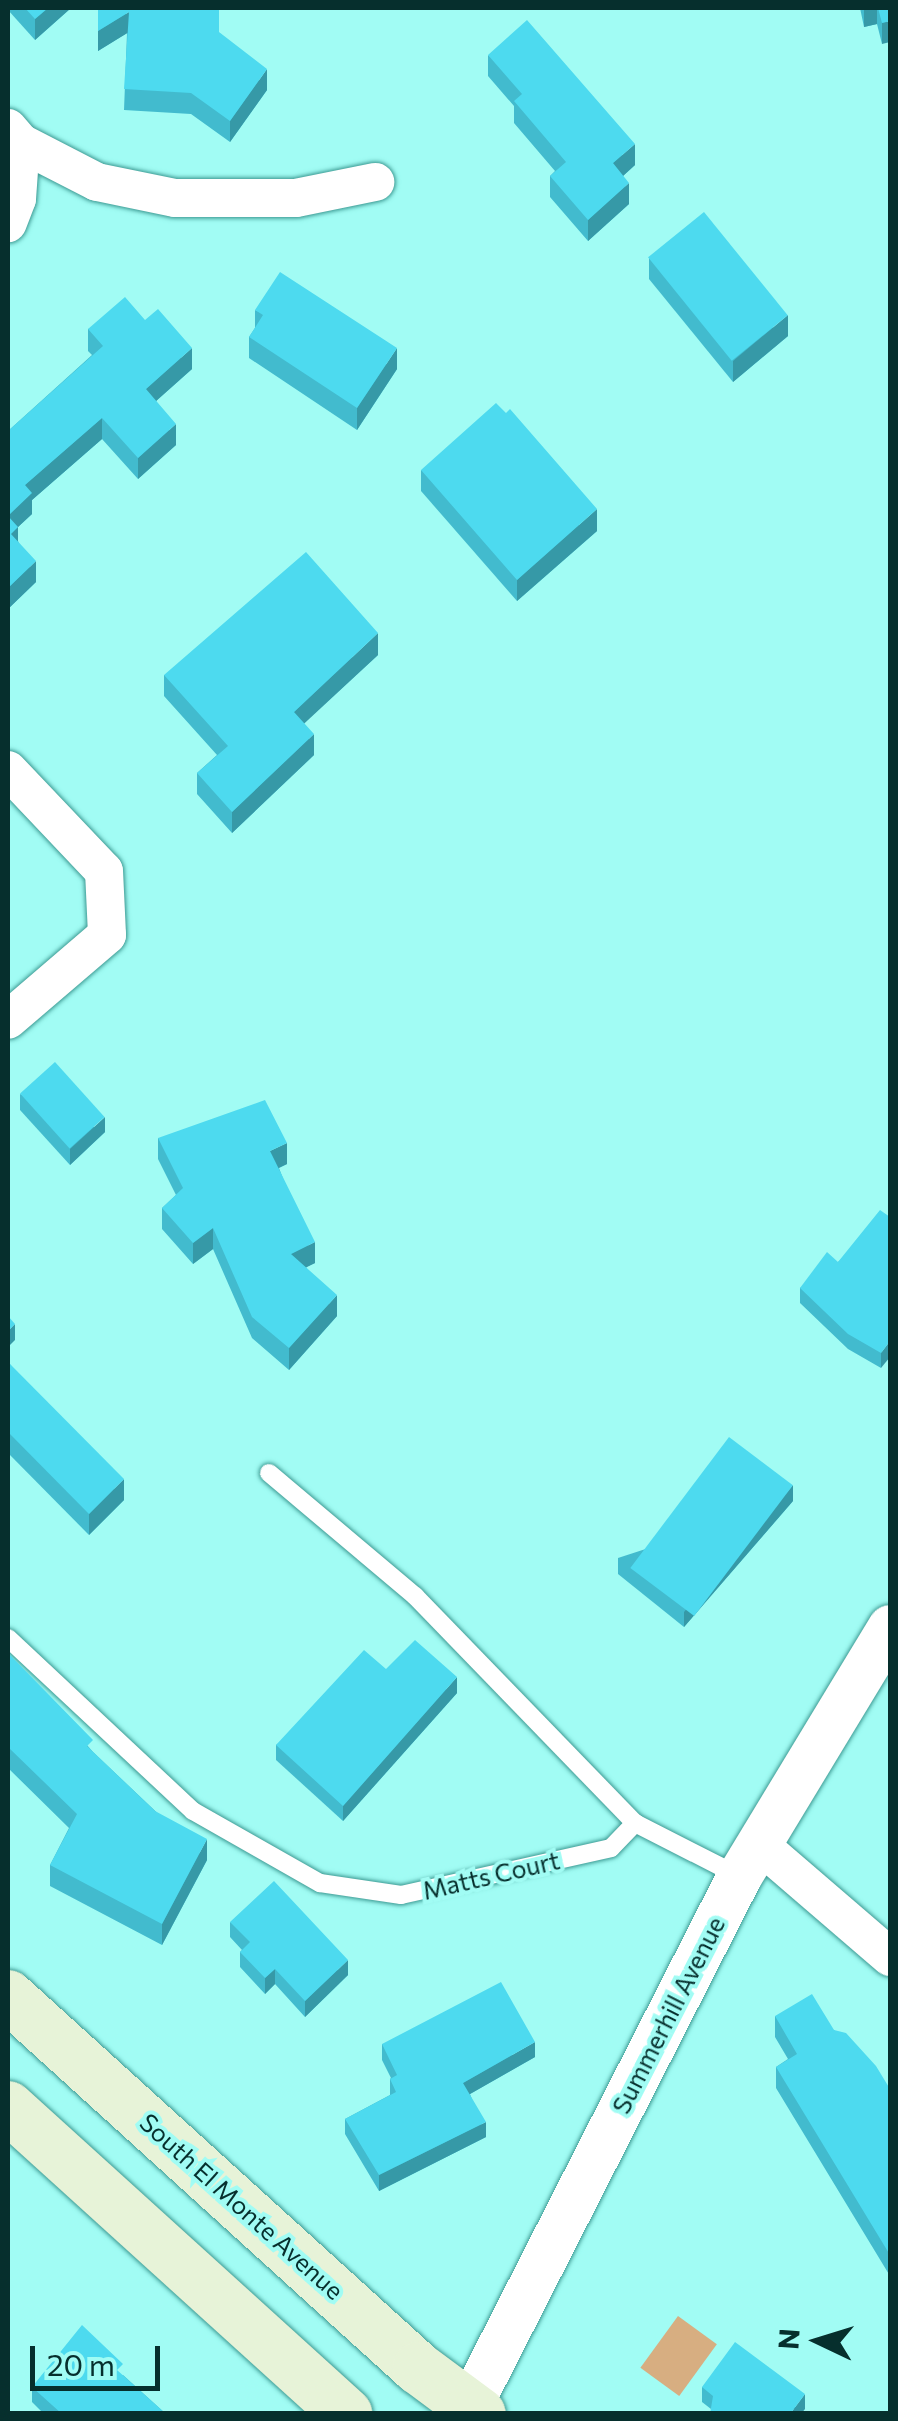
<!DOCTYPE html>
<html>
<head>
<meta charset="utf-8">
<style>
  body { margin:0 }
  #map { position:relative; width:898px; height:2421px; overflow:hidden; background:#a1fcf4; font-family:Commissioner,sans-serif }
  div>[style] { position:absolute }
  .green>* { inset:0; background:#d7ae81; transform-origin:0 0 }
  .roads { filter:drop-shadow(0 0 2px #3d9a93) drop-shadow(0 0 2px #3d9a93) }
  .service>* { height:18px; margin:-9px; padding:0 9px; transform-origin:9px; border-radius:9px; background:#fff }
  .minor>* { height:38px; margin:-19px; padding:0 19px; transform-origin:19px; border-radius:19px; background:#fff }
  .tertiary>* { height:45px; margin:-22.5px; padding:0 22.5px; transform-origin:22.5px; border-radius:22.5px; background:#fff }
  .secondary>* { height:52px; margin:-26px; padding:0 26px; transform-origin:26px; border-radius:26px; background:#e7f3d8 }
  .wall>* { inset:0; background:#42bbce }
  .shaded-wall>* { inset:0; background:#3699a7 }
  .building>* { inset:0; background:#4ddaef; transform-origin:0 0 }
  span { translate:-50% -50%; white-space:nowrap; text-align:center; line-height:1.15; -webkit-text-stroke:8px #a1fcf4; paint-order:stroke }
  .street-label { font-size:25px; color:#062f2d }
  .frame { position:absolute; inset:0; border:10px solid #062f2d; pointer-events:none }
  .north { position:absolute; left:768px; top:2291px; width:100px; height:100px; -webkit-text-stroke:8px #a1fcf4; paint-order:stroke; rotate:274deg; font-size:28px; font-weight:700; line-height:40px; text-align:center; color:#062f2d }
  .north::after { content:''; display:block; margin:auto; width:35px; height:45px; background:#062f2d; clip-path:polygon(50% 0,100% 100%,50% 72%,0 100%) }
  .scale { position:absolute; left:30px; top:2346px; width:130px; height:45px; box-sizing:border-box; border:5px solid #062f2d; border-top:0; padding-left:12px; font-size:30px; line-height:35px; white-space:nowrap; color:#062f2d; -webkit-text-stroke:8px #a1fcf4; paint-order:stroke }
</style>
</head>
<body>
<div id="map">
  <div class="green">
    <div style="left:678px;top:2316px;width:48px;height:64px;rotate:36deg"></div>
  </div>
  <div class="roads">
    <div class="service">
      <div style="left:269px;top:1473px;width:191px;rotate:40.1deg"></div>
      <div style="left:415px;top:1596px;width:316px;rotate:45.9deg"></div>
      <div style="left:8px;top:1638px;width:253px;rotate:43.1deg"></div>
      <div style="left:193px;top:1811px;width:146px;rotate:29.6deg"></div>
      <div style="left:320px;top:1883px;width:82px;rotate:8.4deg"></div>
      <div style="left:401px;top:1895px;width:215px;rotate:-12.6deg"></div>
      <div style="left:611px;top:1848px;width:35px;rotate:-46deg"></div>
      <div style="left:635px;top:1823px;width:117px;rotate:27deg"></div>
    </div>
    <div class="minor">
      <div style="left:8px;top:128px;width:20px;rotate:49deg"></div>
      <div style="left:21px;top:143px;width:56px;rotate:94.1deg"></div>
      <div style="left:17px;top:199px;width:26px;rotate:111deg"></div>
      <div style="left:21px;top:143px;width:85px;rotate:27.2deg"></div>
      <div style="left:97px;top:182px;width:80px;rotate:11.6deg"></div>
      <div style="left:175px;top:198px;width:121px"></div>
      <div style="left:296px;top:198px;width:81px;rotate:-11.4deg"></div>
      <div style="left:8px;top:770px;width:139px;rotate:46.5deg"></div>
      <div style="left:104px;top:871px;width:64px;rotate:87.3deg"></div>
      <div style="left:107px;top:935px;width:130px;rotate:139.4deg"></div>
      <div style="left:760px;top:1845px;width:172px;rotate:40.7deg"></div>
    </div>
    <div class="tertiary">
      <div style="left:465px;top:2414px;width:604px;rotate:-63.01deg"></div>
      <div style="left:739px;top:1876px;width:291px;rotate:-58.8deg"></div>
    </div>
    <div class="secondary">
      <div style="left:8px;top:1996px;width:554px;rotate:42.22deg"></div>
      <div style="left:418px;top:2368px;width:77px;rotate:36.6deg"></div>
      <div style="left:8px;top:2107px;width:457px;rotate:42.2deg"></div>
    </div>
  </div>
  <div class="wall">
    <div style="clip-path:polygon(8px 8px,71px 8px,35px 40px,8px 10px)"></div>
    <div style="clip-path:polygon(98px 8px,219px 33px,267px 90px,230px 142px,191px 114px,124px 110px,127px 33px,98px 51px)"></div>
    <div style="clip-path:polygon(860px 8px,890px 8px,882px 44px,877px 24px,864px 27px)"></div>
    <div style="clip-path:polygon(488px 55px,635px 165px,623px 176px,629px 204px,588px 241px,550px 197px,550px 176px,555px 171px,514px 123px,514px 106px,488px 76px)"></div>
    <div style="clip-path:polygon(649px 258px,788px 336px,733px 382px,649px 279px)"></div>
    <div style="clip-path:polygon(255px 310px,397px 369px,357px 430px,249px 358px,249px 337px,255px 328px)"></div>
    <div style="clip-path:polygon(145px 320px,192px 369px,156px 401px,176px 445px,138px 479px,102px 439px,32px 500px,32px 514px,18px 527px,18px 541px,36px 582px,8px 609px,8px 431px,92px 355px,88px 351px,88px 329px)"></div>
    <div style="clip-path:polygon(421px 470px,597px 531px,517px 601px,421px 491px)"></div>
    <div style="clip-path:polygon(378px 655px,304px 723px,314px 755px,232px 833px,197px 794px,197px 773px,217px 755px,164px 696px,164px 675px)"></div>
    <div style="clip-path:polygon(20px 1094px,105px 1132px,70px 1165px,20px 1110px)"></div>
    <div style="clip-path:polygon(158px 1138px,287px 1164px,279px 1168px,315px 1263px,306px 1267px,337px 1316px,289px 1370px,252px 1338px,213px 1249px,193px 1264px,162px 1229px,162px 1208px,176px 1195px,158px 1159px)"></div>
    <div style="clip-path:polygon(890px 1217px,881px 1368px,848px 1349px,800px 1303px,800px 1288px,838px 1262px)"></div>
    <div style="clip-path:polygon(8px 1362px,124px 1500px,89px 1535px,8px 1453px)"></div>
    <div style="clip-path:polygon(793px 1501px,684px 1627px,618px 1574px,618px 1558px)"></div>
    <div style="clip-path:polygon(8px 1653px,93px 1752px,207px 1860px,162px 1945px,50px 1886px,50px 1865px,69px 1828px,8px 1768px)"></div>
    <div style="clip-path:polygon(386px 1669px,457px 1693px,343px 1821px,276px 1760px,276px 1745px)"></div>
    <div style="clip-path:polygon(230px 1922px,348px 1975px,305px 2017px,275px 1984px,265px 1994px,240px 1967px,240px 1952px,242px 1950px,230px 1937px)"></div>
    <div style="clip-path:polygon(775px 2016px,834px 2030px,890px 2089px,890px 2276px,776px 2088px,776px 2067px,788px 2059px,775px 2037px)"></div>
    <div style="clip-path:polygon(382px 2044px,535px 2057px,470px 2094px,486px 2137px,379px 2191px,345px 2134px,345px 2119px,390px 2095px,390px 2079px,391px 2078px,382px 2060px)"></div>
    <div style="clip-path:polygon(123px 2375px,166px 2414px,44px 2414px,32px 2402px,32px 2387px)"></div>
    <div style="clip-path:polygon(702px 2387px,805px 2409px,711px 2409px,702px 2402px)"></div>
  </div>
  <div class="shaded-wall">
    <div style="clip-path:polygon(48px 8px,71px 8px,35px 40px,35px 19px)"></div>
    <div style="clip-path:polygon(864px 8px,877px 8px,877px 24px,864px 27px)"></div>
    <div style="clip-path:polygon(129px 12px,129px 32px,98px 51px,98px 31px)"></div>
    <div style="clip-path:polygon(890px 21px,890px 42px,882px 44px,882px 23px)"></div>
    <div style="clip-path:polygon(267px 69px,267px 90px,230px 142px,230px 121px)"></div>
    <div style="clip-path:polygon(635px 144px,635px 165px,613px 185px,613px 163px)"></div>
    <div style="clip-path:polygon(629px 183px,629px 204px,588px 241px,588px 220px)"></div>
    <div style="clip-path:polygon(788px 315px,788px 336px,733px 382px,733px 361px)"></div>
    <div style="clip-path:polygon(192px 348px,192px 369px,146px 410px,146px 389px)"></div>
    <div style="clip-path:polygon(397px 348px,397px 369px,357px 430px,357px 408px)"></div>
    <div style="clip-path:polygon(102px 418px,102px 439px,32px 500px,32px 514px,18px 527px,18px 548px,11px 555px,8px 516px,25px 485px)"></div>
    <div style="clip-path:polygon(176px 424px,176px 445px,138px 479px,138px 458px)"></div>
    <div style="clip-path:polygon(597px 509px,597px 531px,517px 601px,517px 580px)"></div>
    <div style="clip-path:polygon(36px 561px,36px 582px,8px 609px,8px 588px)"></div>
    <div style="clip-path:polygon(378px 633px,378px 655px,294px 733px,294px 712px)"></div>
    <div style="clip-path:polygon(314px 734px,314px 755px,232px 833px,232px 812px)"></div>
    <div style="clip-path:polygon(105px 1117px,105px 1132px,70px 1165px,70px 1149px)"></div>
    <div style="clip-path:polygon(287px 1143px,287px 1164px,270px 1172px,270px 1151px)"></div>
    <div style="clip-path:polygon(213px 1228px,213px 1249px,193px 1264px,193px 1243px)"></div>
    <div style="clip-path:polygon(315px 1242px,315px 1263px,291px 1275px,291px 1254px)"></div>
    <div style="clip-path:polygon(337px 1295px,337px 1316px,289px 1370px,289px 1348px)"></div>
    <div style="clip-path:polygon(15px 1324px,15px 1340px,8px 1347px,8px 1331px)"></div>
    <div style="clip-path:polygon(890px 1341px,890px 1357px,881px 1368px,881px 1353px)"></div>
    <div style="clip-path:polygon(124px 1479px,124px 1500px,89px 1535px,89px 1514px)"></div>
    <div style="clip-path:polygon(793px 1485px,793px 1501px,684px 1627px,684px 1612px)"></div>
    <div style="clip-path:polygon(457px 1677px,457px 1693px,343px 1821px,343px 1806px)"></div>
    <div style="clip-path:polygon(207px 1839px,207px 1860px,162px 1945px,162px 1924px)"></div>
    <div style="clip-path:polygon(348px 1960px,348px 1975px,305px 2017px,305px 2001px)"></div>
    <div style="clip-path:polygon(275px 1969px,275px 1984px,265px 1994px,265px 1978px)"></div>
    <div style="clip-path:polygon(535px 2042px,535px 2057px,463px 2098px,463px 2083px)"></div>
    <div style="clip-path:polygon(486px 2122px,486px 2137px,379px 2191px,379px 2175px)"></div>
    <div style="clip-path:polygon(805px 2394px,805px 2409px,801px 2414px,790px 2414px)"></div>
  </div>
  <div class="building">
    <div style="clip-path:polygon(25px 8px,48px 8px,35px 19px)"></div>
    <div style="clip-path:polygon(98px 8px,219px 8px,219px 32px,267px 69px,230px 121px,191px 93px,124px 89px,129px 12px,98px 31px)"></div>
    <div style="clip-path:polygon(878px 8px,890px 8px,890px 21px,882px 23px)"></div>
    <div style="clip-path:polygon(527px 20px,635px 144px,613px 163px,629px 183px,588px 220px,550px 176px,566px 162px,514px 101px,522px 94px,488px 55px)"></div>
    <div style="left:704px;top:212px;width:133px;height:72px;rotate:51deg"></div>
    <div style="clip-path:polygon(280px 272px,397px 348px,357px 408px,249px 337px,263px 315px,255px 310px)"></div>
    <div style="clip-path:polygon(125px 297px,145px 320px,158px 309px,192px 348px,146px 389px,176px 424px,138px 458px,102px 418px,25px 485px,32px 493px,8px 516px,8px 431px,103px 346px,88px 329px)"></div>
    <div style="clip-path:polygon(496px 403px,506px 413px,510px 409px,597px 509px,517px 580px,421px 470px)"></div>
    <div style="clip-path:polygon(8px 516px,18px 527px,11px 534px,36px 561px,8px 588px)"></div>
    <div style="clip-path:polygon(306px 552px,378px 633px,294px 712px,314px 734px,232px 812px,197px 773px,228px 746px,164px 675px)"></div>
    <div style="left:55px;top:1062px;width:74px;height:47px;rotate:48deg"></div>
    <div style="clip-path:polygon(265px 1100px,287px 1143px,270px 1151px,315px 1242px,291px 1254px,337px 1295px,289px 1348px,252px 1317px,213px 1228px,193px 1243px,162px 1208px,183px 1188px,158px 1138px)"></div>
    <div style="clip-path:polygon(880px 1210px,890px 1217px,890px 1341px,881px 1353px,848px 1334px,800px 1288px,827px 1252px,838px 1262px)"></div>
    <div style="clip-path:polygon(8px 1316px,15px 1324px,8px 1331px)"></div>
    <div style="clip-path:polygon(8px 1362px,124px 1479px,89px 1514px,8px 1432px)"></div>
    <div style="left:729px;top:1437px;width:80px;height:164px;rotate:37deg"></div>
    <div style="clip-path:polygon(415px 1640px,457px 1677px,343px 1806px,276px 1745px,364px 1650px,386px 1669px)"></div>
    <div style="clip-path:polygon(8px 1653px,93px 1740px,87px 1746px,155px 1811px,207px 1839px,162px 1924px,50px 1865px,77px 1814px,8px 1747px)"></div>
    <div style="clip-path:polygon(274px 1881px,348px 1960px,305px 2001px,275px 1969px,265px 1978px,240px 1952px,250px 1942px,230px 1922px)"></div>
    <div style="clip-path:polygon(501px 1982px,535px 2042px,463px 2083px,486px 2122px,379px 2175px,345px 2119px,396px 2092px,390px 2079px,397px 2075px,382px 2044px)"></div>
    <div style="clip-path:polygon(812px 1994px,834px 2030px,846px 2033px,876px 2066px,890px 2089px,890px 2255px,776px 2067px,797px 2054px,775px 2016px)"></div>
    <div style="clip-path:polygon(82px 2325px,123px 2364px,117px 2370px,166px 2414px,62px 2414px,32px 2387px)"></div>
    <div style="clip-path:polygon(735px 2342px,805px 2394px,790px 2414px,710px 2414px,713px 2396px,702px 2387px)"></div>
  </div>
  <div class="street-label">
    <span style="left:491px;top:1875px;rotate:-13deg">Matts Court</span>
    <span style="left:668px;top:2015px;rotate:-63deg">Summerhill Avenue</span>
    <span style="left:242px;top:2206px;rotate:42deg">South El Monte Avenue</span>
  </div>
  <div class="frame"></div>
  <div class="north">N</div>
  <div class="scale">20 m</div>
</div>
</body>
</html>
